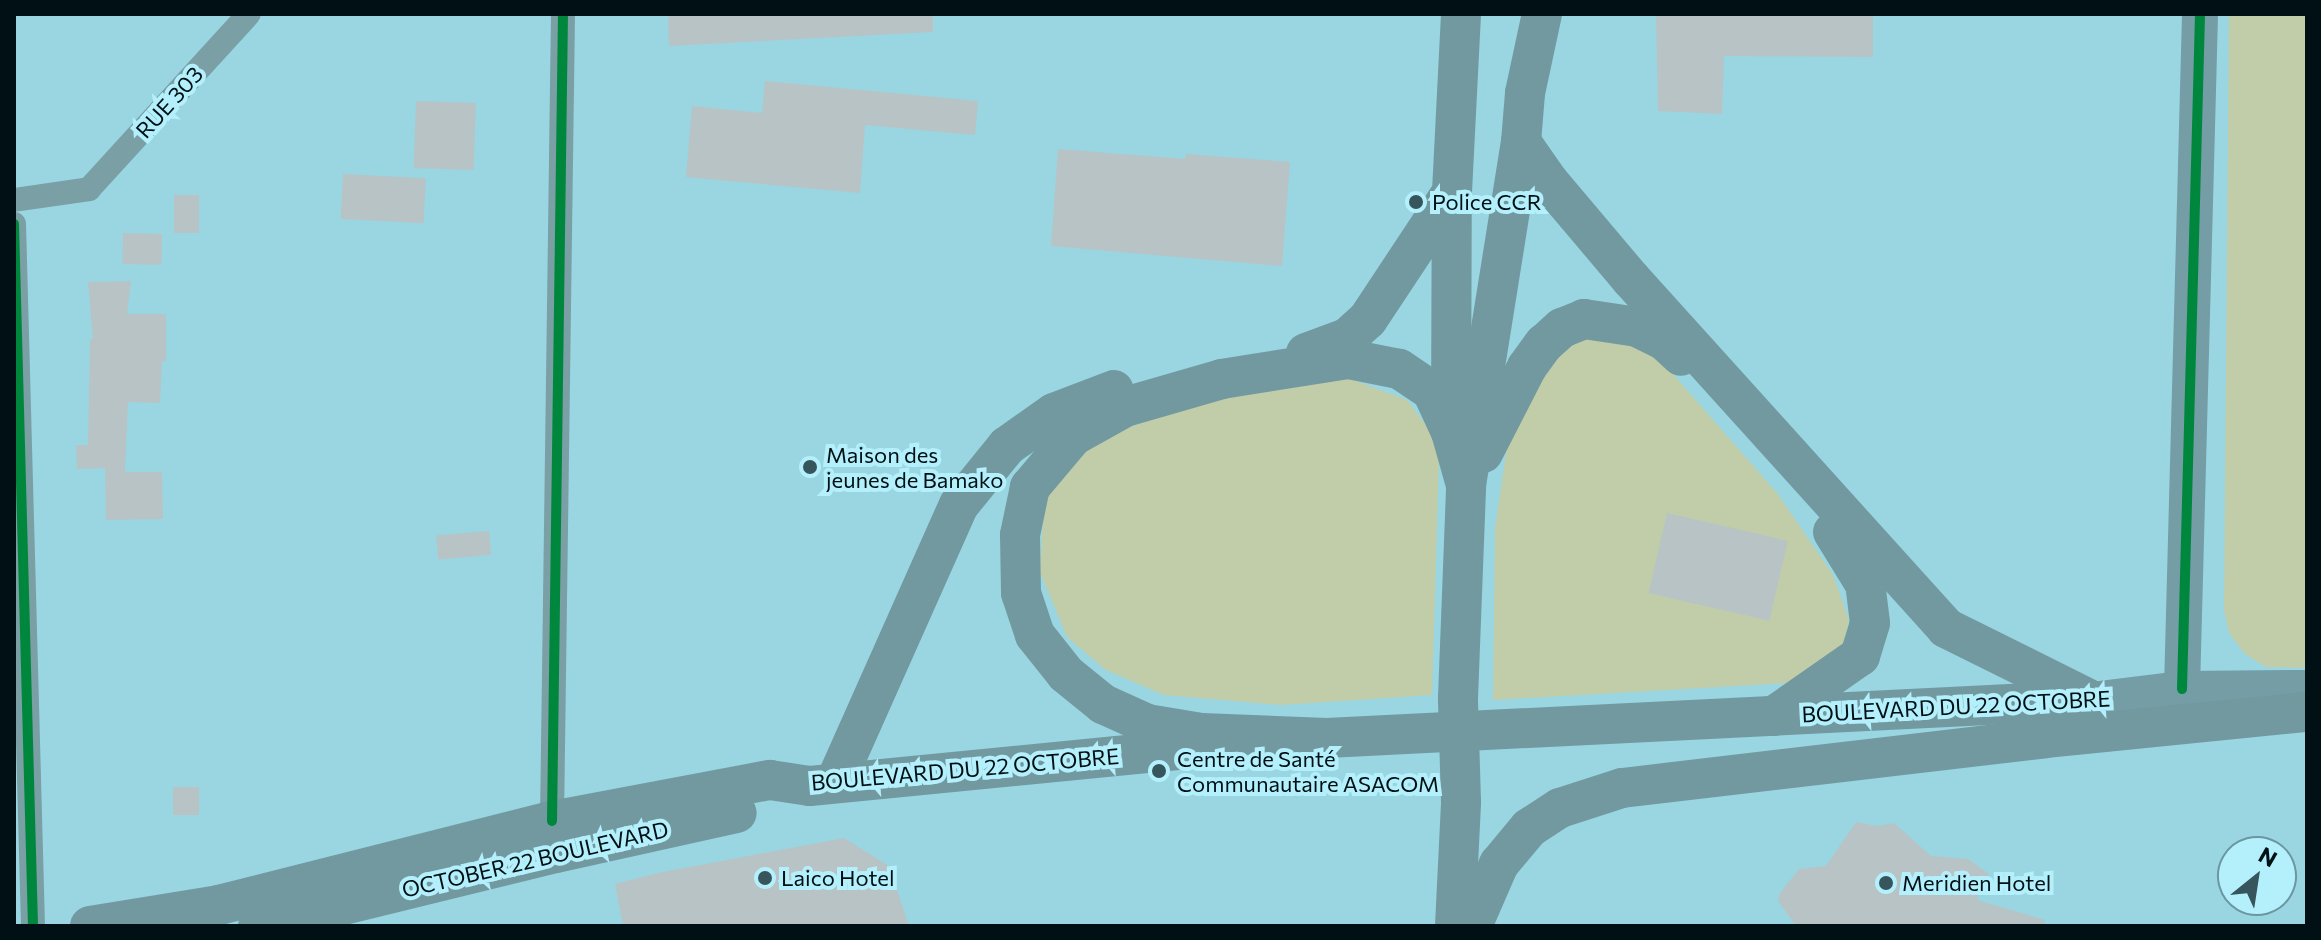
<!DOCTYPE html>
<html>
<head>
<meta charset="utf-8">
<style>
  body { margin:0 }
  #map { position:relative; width:2321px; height:940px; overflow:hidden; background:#99d6e1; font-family:Commissioner,sans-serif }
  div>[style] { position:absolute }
  .green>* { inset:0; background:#c1cda8 }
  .building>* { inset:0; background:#b8c3c6; transform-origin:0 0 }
  .street>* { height:24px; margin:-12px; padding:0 12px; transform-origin:12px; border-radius:12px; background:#7a9fa5 }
  .secondary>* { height:36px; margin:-18px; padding:0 18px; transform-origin:18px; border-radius:18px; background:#749da5 }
  .primary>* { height:40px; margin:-20px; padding:0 20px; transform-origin:20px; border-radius:20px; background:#7299a0 }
  .cycleway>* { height:10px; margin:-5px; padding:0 5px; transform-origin:5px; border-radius:5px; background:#00873e }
  .dots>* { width:22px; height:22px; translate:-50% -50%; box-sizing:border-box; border:4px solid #b4f0fc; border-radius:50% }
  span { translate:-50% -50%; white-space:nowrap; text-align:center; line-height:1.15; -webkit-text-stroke:8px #b4f0fc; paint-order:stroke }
  .street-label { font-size:22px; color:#001015 }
  .poi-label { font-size:22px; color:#001015 }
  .left { translate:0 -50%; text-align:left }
  .frame { position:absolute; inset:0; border:16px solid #001015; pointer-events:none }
  .north { position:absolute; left:2217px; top:836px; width:80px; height:80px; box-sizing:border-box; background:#b4f0fc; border:2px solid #6c96a0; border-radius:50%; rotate:30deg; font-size:22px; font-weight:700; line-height:32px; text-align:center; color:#001015 }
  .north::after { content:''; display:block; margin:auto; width:28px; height:36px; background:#36555c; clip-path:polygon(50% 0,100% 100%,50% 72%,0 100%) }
</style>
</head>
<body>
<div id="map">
  <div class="green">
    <div style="clip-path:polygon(2229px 14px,2307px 14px,2307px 668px,2266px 667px,2245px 654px,2229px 633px,2224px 610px)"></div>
    <div style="clip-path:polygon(1592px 330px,1658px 357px,1777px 493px,1833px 575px,1849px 620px,1842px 650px,1806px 682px,1493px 700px,1495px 528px,1508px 440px,1560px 348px)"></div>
    <div style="clip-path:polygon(1348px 378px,1407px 400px,1428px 428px,1439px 458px,1432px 695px,1281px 705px,1164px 695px,1106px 670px,1067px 637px,1040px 572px,1044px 498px,1086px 443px,1225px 393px)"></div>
  </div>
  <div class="building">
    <div style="clip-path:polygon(668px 14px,933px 14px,933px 32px,669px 46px)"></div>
    <div style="clip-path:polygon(1656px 14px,1873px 14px,1873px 57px,1724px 56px,1722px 114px,1658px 111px)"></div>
    <div style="clip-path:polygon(765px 81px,978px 101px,975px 135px,865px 125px,860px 193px,686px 177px,692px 106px,762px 113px)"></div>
    <div style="left:416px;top:101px;width:60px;height:67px;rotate:2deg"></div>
    <div style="clip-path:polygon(1058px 149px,1185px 159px,1186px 154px,1290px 162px,1282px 266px,1051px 246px)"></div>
    <div style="left:343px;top:174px;width:83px;height:45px;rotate:3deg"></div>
    <div style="left:174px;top:195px;width:25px;height:38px"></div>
    <div style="left:123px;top:233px;width:39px;height:31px;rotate:1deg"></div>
    <div style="clip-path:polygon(131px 281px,127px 314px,166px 314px,166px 361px,162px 361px,160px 403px,128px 402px,125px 472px,162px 472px,163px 519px,106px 520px,105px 468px,77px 469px,76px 445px,88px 445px,90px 339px,93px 339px,88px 282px)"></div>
    <div style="left:1667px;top:513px;width:124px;height:82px;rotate:13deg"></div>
    <div style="left:489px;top:531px;width:24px;height:53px;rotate:85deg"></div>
    <div style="left:173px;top:787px;width:26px;height:28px"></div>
    <div style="clip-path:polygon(1856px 822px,1877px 826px,1894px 823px,1931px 856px,1968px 859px,1989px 874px,1977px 900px,2045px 920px,2044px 926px,1796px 926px,1778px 901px,1780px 893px,1799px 869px,1826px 866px)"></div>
    <div style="clip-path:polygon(844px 838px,889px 866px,909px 926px,623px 926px,615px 884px,658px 873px)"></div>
  </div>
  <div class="street">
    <div style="left:14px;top:200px;width:76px;rotate:-8.3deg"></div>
    <div style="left:89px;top:189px;width:237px;rotate:-47.6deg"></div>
    <div style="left:14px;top:224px;width:702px;rotate:88.45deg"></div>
    <div style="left:552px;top:821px;width:807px;rotate:-89.22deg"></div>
  </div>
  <div class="secondary">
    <div style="left:2182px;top:689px;width:675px;rotate:-88.47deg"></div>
    <div style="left:2091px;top:700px;width:92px;rotate:-6.9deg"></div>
    <div style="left:2182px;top:689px;width:125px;rotate:-0.5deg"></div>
  </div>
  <div class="primary">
    <div style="left:1521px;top:142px;width:49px;rotate:55deg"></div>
    <div style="left:1549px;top:182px;width:127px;rotate:49.8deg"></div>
    <div style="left:1631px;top:279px;width:470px;rotate:47.9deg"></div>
    <div style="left:1946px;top:628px;width:157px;rotate:26.4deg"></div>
    <div style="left:1306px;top:353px;width:44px;rotate:-20.1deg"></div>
    <div style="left:1347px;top:338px;width:28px;rotate:-42deg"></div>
    <div style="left:1368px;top:319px;width:152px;rotate:-56.5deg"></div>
    <div style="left:1451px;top:426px;width:234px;rotate:-89.8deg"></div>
    <div style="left:1452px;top:192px;width:178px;rotate:-87.1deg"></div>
    <div style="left:1483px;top:453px;width:97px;rotate:-62.9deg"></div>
    <div style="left:1527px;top:367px;width:29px;rotate:-54deg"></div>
    <div style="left:1544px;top:344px;width:24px;rotate:-42deg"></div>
    <div style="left:1562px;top:328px;width:24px;rotate:-22deg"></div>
    <div style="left:1584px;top:319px;width:54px;rotate:8.6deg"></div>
    <div style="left:1637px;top:327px;width:30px;rotate:26deg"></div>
    <div style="left:1664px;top:340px;width:23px;rotate:43deg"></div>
    <div style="left:1466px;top:485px;width:55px;rotate:-105.8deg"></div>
    <div style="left:1451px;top:432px;width:45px;rotate:-114.9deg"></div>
    <div style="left:1432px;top:391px;width:40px;rotate:-146deg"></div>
    <div style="left:1399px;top:369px;width:52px;rotate:-168.9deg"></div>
    <div style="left:1348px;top:359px;width:128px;rotate:171deg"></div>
    <div style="left:1222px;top:379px;width:101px;rotate:163.9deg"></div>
    <div style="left:1125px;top:407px;width:60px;rotate:150.9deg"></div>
    <div style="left:1073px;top:436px;width:67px;rotate:130.1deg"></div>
    <div style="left:1030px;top:487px;width:49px;rotate:101.8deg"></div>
    <div style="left:1020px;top:535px;width:58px;rotate:89deg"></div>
    <div style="left:1021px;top:593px;width:44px;rotate:71.6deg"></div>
    <div style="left:1035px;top:635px;width:50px;rotate:51.5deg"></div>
    <div style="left:1066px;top:674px;width:48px;rotate:39deg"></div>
    <div style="left:1103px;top:704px;width:48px;rotate:24.4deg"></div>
    <div style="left:1147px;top:724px;width:55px;rotate:9.5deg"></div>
    <div style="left:1201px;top:733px;width:126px;rotate:2.3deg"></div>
    <div style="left:1327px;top:738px;width:765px;rotate:-2.85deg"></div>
    <div style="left:1774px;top:716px;width:105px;rotate:-34.9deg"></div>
    <div style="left:1860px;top:656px;width:34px;rotate:-73deg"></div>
    <div style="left:1870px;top:623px;width:39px;rotate:-97deg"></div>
    <div style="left:1865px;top:584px;width:61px;rotate:-121.6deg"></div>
    <div style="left:835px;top:783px;width:304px;rotate:-66deg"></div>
    <div style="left:959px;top:505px;width:76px;rotate:-50.9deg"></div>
    <div style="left:1007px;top:446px;width:57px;rotate:-35.1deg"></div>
    <div style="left:1054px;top:413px;width:64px;rotate:-21deg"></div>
    <div style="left:90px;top:926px;width:131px;rotate:-9.2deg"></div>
    <div style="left:219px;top:905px;width:343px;rotate:-14.2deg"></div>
    <div style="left:552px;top:821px;width:222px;rotate:-10.7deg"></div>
    <div style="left:770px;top:780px;width:40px;rotate:8.5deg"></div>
    <div style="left:810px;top:786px;width:392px;rotate:-5.6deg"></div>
    <div style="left:258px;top:926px;width:307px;rotate:-13.8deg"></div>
    <div style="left:556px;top:853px;width:185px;rotate:-12.5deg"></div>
    <div style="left:1455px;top:926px;width:124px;rotate:-87.2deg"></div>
    <div style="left:1461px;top:802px;width:104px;rotate:-91.7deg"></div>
    <div style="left:1458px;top:698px;width:213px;rotate:-87.8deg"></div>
    <div style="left:1466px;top:485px;width:347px;rotate:-80.9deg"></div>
    <div style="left:1521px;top:142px;width:49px;rotate:-85.3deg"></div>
    <div style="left:1525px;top:93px;width:81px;rotate:-77.9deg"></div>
    <div style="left:1472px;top:926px;width:68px;rotate:-66.5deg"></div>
    <div style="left:1499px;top:864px;width:47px;rotate:-50.2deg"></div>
    <div style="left:1529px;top:828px;width:37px;rotate:-33deg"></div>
    <div style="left:1560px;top:808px;width:65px;rotate:-17.9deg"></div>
    <div style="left:1622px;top:788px;width:426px;rotate:-6.7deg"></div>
    <div style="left:2045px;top:738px;width:263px;rotate:-5.7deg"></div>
  </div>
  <div class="cycleway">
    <div style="left:14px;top:224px;width:702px;rotate:88.45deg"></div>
    <div style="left:2182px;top:689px;width:675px;rotate:-88.47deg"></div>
    <div style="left:552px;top:821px;width:807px;rotate:-89.22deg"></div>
  </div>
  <div class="dots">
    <div style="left:1416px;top:202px;background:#36555c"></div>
    <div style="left:810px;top:467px;background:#36555c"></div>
    <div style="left:1159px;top:771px;background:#36555c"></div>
    <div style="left:765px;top:878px;background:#36555c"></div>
    <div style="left:1886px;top:883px;background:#36555c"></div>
  </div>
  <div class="street-label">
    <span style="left:169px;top:102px;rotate:-48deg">RUE 303</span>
    <span style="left:1956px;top:706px;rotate:-3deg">BOULEVARD DU 22 OCTOBRE</span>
    <span style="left:965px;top:769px;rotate:-5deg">BOULEVARD DU 22 OCTOBRE</span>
    <span style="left:535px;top:859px;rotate:-13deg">OCTOBER 22 BOULEVARD</span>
  </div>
  <div class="poi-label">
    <span class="left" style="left:1432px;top:202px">Police CCR</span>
    <span class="left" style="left:826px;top:467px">Maison des<br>jeunes de Bamako</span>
    <span class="left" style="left:1177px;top:771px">Centre de Santé<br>Communautaire ASACOM</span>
    <span class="left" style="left:781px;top:878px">Laico Hotel</span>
    <span class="left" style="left:1902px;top:883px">Meridien Hotel</span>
  </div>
  <div class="frame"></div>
  <div class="north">N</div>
</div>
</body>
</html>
